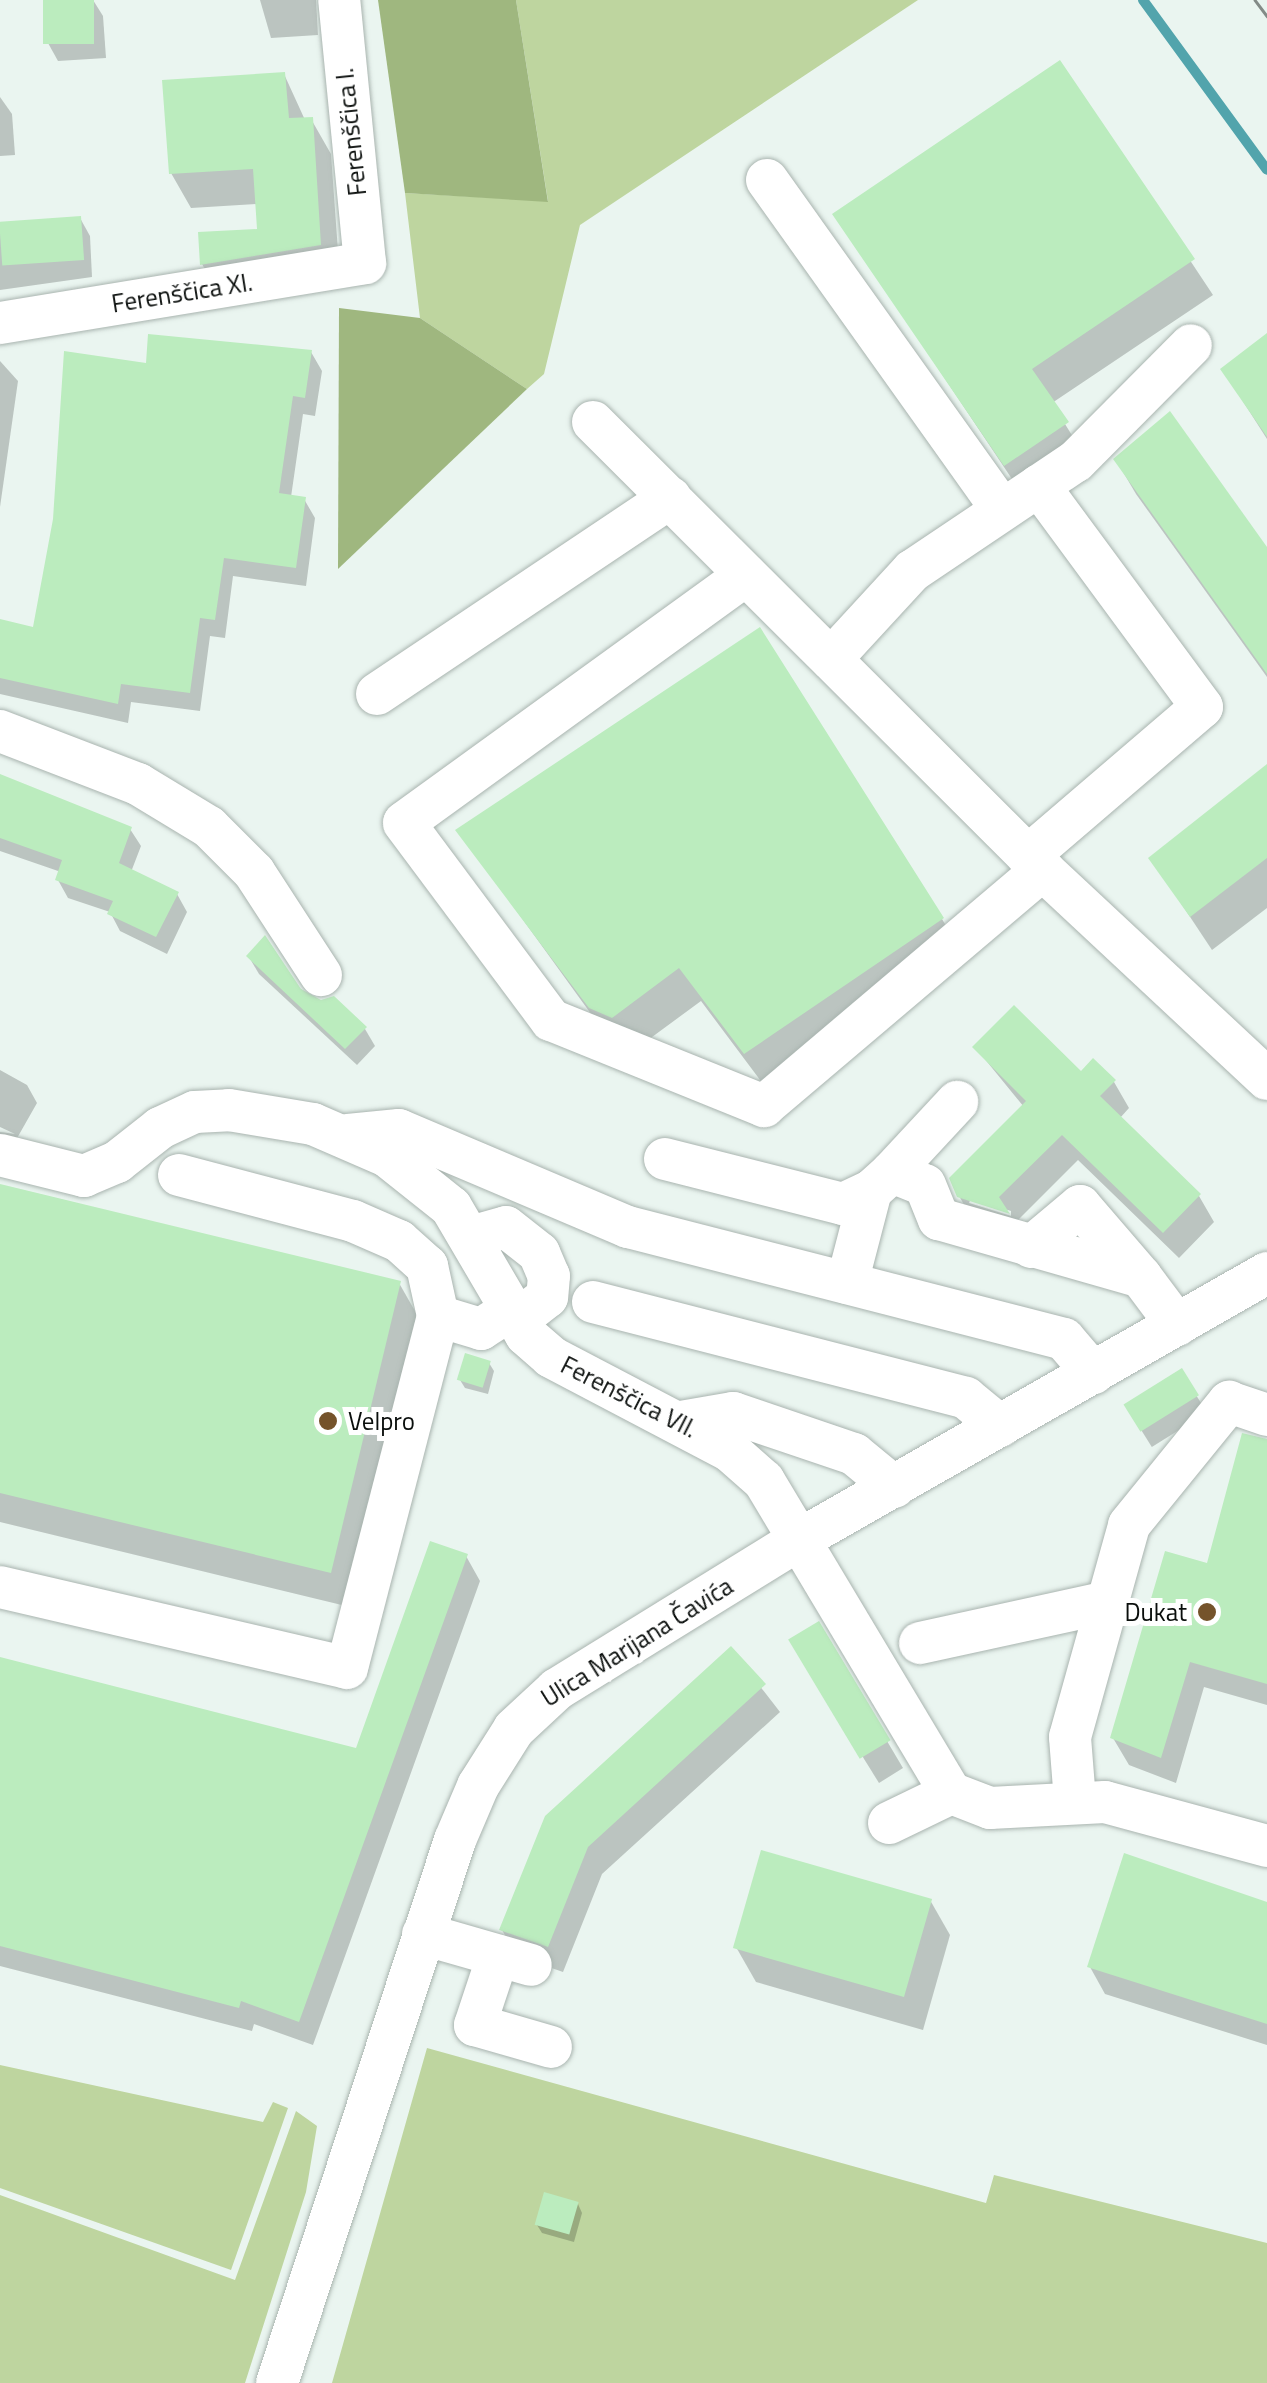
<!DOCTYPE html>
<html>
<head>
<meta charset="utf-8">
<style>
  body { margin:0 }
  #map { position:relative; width:1267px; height:2383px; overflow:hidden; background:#eaf5f0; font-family:"Titillium Web",sans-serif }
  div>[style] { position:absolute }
  .green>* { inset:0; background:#bed59f }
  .forest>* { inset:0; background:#9fb77f }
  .shadow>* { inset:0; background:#0003; transform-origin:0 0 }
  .stream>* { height:10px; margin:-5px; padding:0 5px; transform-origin:5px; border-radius:5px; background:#52a4ac }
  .building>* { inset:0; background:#bbecbe; transform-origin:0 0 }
  .roads { filter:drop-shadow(0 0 2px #a9b4af) drop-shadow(0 0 2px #a9b4af) }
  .minor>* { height:42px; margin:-21px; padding:0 21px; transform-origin:21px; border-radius:21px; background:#fff }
  .tram>* { height:2.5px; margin:-1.25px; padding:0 1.25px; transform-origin:1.25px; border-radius:1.25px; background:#838b87 }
  .dots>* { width:28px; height:28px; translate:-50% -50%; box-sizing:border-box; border:5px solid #fff; border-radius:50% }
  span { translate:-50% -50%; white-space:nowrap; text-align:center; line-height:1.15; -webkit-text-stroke:10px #fff; paint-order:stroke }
  .street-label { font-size:25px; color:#0a0e0c }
  .poi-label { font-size:25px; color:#0a0e0c }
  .left { translate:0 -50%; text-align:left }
  .right { translate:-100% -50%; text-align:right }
</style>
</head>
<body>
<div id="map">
  <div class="green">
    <div style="clip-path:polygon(516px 0,918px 0,580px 225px,544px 374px,527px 389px,420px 318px,405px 193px,548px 201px)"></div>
    <div style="clip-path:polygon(427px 2048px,986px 2203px,994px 2175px,1267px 2243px,1267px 2383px,332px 2383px)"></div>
    <div style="clip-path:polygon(0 2065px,263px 2122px,273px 2102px,288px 2108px,231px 2270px,0 2188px)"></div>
    <div style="clip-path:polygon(296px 2111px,317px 2126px,306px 2192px,245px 2383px,0 2383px,0 2195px,235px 2280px)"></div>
  </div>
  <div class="forest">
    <div style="clip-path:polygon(378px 0,516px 0,548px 202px,405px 193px)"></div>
    <div style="clip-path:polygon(339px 308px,420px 318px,527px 389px,338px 569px)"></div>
  </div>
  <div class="shadow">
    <div style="clip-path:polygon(74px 0,93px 0,103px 16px,106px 58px,58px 61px,48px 43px)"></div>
    <div style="clip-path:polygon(260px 0,316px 0,318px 35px,271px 38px)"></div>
    <div style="clip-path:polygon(1059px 63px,1213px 295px,1052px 403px,1086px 458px,1026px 500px,835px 214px)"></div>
    <div style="clip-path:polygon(284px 74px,305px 120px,311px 119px,331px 154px,340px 279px,222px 299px,202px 264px,260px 231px,258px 204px,191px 208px,171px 173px)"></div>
    <div style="clip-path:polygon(0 97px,12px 114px,15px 155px,0 156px)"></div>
    <div style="clip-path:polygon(80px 218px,90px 236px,92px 277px,0 290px,0 230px)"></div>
    <div style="clip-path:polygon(1267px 336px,1267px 439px,1223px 370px)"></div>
    <div style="clip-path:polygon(311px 352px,322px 371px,315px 416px,303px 414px,291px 497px,304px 499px,315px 518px,306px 586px,233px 576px,225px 638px,210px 636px,200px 711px,131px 702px,128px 723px,0 694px,0 621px,35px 630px,148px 366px)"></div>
    <div style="clip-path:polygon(0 361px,18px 381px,0 507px)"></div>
    <div style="clip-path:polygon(1116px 460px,1267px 551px,1267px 677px,1136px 494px)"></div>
    <div style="clip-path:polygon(1267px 768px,1267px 908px,1212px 950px,1151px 858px)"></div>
    <div style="clip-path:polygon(0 777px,130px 829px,141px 846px,131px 872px,177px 894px,187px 912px,167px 954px,120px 931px,110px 912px,68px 898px,58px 880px,61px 872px,0 851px)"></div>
    <div style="clip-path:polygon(459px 831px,942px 919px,962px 953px,766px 1088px,701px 1001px,633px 1051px,612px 1043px)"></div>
    <div style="clip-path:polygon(249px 957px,365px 1029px,375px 1046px,357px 1065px,259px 974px)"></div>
    <div style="clip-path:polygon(evenodd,975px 1047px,1114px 1082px,1129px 1108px,1120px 1118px,1199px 1196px,1214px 1222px,1179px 1258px,1078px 1160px,1014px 1224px,975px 1223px,959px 1196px,1024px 1107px,975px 1047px,971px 1198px,1011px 1211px,1011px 1216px,969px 1203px,971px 1198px)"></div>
    <div style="clip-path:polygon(0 1070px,27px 1085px,37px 1103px,12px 1147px,0 1141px,0 1132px,15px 1134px,0 1127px)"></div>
    <div style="clip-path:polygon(0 1187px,399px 1283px,419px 1318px,350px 1607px,0 1522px)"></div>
    <div style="clip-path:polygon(489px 1363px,494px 1371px,488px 1394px,465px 1388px,460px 1380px)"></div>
    <div style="left:1181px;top:1371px;width:49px;height:65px;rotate:58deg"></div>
    <div style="clip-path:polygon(1267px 1439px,1267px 1705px,1204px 1687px,1176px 1783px,1129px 1765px,1113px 1738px,1209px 1566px)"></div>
    <div style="clip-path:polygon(466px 1556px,480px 1581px,313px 2045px,254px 2024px,252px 2031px,0 1966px,0 1660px,357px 1751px)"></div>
    <div style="clip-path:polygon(818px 1625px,903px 1768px,879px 1783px,807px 1667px)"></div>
    <div style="clip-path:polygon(731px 1649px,780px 1712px,602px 1874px,563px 1972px,517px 1956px,502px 1930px)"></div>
    <div style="clip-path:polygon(930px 1900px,950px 1935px,923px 2030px,756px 1982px,736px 1947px)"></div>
    <div style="clip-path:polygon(1267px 1905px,1267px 2045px,1105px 1994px,1090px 1967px)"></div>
    <div style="clip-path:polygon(578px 2204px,582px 2213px,574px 2242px,542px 2233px,537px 2225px)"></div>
  </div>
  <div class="stream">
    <div style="left:1143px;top:0;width:210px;rotate:53.9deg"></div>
  </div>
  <div class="building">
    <div style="left:43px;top:0;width:51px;height:44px"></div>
    <div style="clip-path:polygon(1060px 60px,1195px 259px,1032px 369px,1069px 422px,1004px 466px,832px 214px)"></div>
    <div style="clip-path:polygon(285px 72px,289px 118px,313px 117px,321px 245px,200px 265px,198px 232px,257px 229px,253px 169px,169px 174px,162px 80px)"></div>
    <div style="left:81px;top:216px;width:44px;height:82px;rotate:86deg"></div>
    <div style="clip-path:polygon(1267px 333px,1267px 437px,1220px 369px)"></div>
    <div style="clip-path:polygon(148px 334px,312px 350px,305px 398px,293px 396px,279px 493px,306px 497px,296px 568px,224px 558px,215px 620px,200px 618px,190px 693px,121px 684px,118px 704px,0 678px,0 619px,33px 627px,53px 519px,64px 351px,146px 363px)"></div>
    <div style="clip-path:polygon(1170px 411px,1267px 547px,1267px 674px,1113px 459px)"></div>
    <div style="clip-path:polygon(760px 627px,944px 918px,744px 1054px,679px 968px,612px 1018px,589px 1008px,455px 830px)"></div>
    <div style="clip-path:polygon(1267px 764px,1267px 858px,1190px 917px,1148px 858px)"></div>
    <div style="clip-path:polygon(0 774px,132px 827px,119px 863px,179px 892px,156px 937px,107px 914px,113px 901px,55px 880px,62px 860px,0 838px)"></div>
    <div style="clip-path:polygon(265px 935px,301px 989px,321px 1000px,334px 996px,367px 1027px,345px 1049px,246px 956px)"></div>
    <div style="clip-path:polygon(1014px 1005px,1081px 1071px,1093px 1058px,1116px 1080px,1100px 1096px,1201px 1194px,1163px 1233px,1062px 1135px,999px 1197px,1010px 1214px,957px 1197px,949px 1178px,1026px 1101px,972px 1047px)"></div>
    <div style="clip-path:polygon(0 1184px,401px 1281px,331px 1573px,0 1493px)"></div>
    <div style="left:465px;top:1353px;width:27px;height:28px;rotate:17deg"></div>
    <div style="left:1182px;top:1368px;width:32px;height:69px;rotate:58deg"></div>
    <div style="clip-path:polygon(1242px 1433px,1267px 1439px,1267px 1684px,1190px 1662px,1161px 1758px,1110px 1738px,1165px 1551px,1207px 1563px)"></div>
    <div style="clip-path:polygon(430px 1541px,468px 1554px,299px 2022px,241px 2001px,239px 2008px,0 1946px,0 1657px,356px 1748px)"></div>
    <div style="left:819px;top:1621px;width:139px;height:36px;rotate:59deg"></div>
    <div style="clip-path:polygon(731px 1646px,766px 1684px,588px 1847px,548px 1947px,499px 1930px,545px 1816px)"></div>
    <div style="left:761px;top:1850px;width:178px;height:102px;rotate:16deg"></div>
    <div style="clip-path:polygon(1124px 1853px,1267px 1902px,1267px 2024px,1087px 1967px)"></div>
    <div style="left:544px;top:2192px;width:36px;height:34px;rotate:16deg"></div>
  </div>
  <div class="roads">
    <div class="minor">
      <div style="left:767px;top:180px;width:405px;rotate:54.5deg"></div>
      <div style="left:0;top:323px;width:370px;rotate:-9.3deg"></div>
      <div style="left:365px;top:263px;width:264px;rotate:-95.6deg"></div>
      <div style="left:593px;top:422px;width:614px;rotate:44.93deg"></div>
      <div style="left:1028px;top:856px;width:327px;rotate:43deg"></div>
      <div style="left:746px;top:575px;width:422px;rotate:144.1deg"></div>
      <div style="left:404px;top:823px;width:246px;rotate:53.3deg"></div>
      <div style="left:551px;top:1020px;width:230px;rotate:22deg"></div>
      <div style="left:764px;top:1106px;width:366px;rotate:-40.3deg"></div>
      <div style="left:831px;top:659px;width:120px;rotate:-47.4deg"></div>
      <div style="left:912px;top:571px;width:197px;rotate:-33.9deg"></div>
      <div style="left:1076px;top:461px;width:163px;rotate:-45.2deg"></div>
      <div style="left:377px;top:694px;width:353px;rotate:-33.8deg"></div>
      <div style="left:0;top:731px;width:148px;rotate:21deg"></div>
      <div style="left:138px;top:784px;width:83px;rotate:31.2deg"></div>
      <div style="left:209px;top:827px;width:64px;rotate:45deg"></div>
      <div style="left:254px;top:872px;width:123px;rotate:57deg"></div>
      <div style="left:1028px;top:856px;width:229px;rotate:-40.6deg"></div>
      <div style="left:1202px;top:707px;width:275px;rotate:-126.4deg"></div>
      <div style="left:348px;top:1135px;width:51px;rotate:-5.6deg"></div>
      <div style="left:399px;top:1130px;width:249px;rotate:23deg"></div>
      <div style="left:628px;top:1227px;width:450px;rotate:14.4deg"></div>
      <div style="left:1064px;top:1339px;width:45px;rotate:49.5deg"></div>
      <div style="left:0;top:1155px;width:87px;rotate:14deg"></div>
      <div style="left:84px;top:1176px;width:36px;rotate:-23deg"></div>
      <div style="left:117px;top:1162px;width:55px;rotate:-38.3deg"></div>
      <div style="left:160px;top:1128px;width:38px;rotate:-25deg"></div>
      <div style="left:195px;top:1112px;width:34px;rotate:-3deg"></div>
      <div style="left:229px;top:1110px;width:85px;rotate:9.5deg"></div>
      <div style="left:313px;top:1124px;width:81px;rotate:23.4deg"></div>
      <div style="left:387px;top:1156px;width:82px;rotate:38.6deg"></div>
      <div style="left:451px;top:1207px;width:148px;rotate:59.6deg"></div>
      <div style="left:526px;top:1335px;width:33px;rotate:41deg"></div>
      <div style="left:551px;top:1357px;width:202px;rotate:27.7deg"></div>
      <div style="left:730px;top:1451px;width:45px;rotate:41.4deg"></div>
      <div style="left:764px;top:1481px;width:364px;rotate:59.1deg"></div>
      <div style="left:951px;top:1793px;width:42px;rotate:21deg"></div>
      <div style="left:990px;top:1808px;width:115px;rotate:-3deg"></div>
      <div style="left:1105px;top:1802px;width:168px;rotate:15.2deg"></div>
      <div style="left:665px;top:1159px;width:184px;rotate:14.2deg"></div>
      <div style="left:843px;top:1204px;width:31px;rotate:-25deg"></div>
      <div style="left:892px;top:1172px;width:96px;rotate:-47.1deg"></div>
      <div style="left:179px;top:1175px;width:180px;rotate:14.8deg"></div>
      <div style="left:353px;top:1221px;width:50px;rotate:23.5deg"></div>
      <div style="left:399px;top:1241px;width:38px;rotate:42deg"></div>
      <div style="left:427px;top:1266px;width:51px;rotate:77.6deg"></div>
      <div style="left:471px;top:1237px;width:36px;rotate:-16deg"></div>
      <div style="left:506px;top:1227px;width:42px;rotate:38.2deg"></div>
      <div style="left:539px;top:1253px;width:25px;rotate:67deg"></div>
      <div style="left:549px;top:1276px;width:21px;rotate:95deg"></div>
      <div style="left:547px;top:1297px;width:39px;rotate:142deg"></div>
      <div style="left:1031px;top:1247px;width:64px;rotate:-39.9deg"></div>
      <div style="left:1080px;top:1206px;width:94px;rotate:49.3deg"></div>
      <div style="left:847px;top:1283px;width:95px;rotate:-75.4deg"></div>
      <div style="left:871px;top:1191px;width:28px;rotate:-42deg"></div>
      <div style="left:892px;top:1172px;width:35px;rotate:22deg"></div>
      <div style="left:925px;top:1185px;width:37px;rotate:68deg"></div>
      <div style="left:939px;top:1219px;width:210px;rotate:16deg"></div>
      <div style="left:1141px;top:1277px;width:60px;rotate:53.1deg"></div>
      <div style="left:593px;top:1302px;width:385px;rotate:14.4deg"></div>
      <div style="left:966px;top:1398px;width:44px;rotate:39.5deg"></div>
      <div style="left:681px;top:1422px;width:53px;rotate:-9.8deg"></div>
      <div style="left:733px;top:1413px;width:128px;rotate:18.7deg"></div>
      <div style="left:854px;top:1454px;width:52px;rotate:39.5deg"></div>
      <div style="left:0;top:1587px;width:356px;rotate:13.1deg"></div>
      <div style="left:347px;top:1668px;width:364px;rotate:-75.5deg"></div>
      <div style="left:438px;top:1316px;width:45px;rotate:16.8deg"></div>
      <div style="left:481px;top:1329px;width:33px;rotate:-33deg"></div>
      <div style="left:920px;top:1643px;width:192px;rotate:-12.3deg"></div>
      <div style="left:1075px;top:1801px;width:64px;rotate:-94.5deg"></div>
      <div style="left:1070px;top:1737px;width:220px;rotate:-74.4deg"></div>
      <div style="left:1129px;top:1525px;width:159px;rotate:-50.9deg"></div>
      <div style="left:1229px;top:1402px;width:40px;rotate:18.9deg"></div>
      <div style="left:889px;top:1823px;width:69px;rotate:-25.8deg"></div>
      <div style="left:423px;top:1934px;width:112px;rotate:16deg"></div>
      <div style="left:498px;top:1956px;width:73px;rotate:108.4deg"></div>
      <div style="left:475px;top:2025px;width:79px;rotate:16.1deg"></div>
      <div style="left:277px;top:2383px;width:571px;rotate:-71.85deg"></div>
      <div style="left:455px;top:1840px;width:59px;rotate:-66.9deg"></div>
      <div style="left:478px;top:1786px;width:67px;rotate:-57.7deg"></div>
      <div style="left:514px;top:1729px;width:59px;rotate:-42.9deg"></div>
      <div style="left:557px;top:1689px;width:282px;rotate:-31.7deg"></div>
      <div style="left:797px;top:1541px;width:541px;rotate:-29.69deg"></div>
    </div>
  </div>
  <div class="tram">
    <div style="left:1255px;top:0;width:20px;rotate:53deg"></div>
  </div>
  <div class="dots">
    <div style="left:328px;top:1421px;background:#75532b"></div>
    <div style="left:1207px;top:1612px;background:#75532b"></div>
  </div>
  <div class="street-label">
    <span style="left:351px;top:132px;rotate:-96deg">Ferenščica I.</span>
    <span style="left:182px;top:293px;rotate:-9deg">Ferenščica XI.</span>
    <span style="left:629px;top:1397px;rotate:27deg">Ferenščica VII.</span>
    <span style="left:637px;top:1642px;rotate:-32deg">Ulica Marijana Čavića</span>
  </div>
  <div class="poi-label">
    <span class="left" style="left:348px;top:1421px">Velpro</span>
    <span class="right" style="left:1187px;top:1612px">Dukat</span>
  </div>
</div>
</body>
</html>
